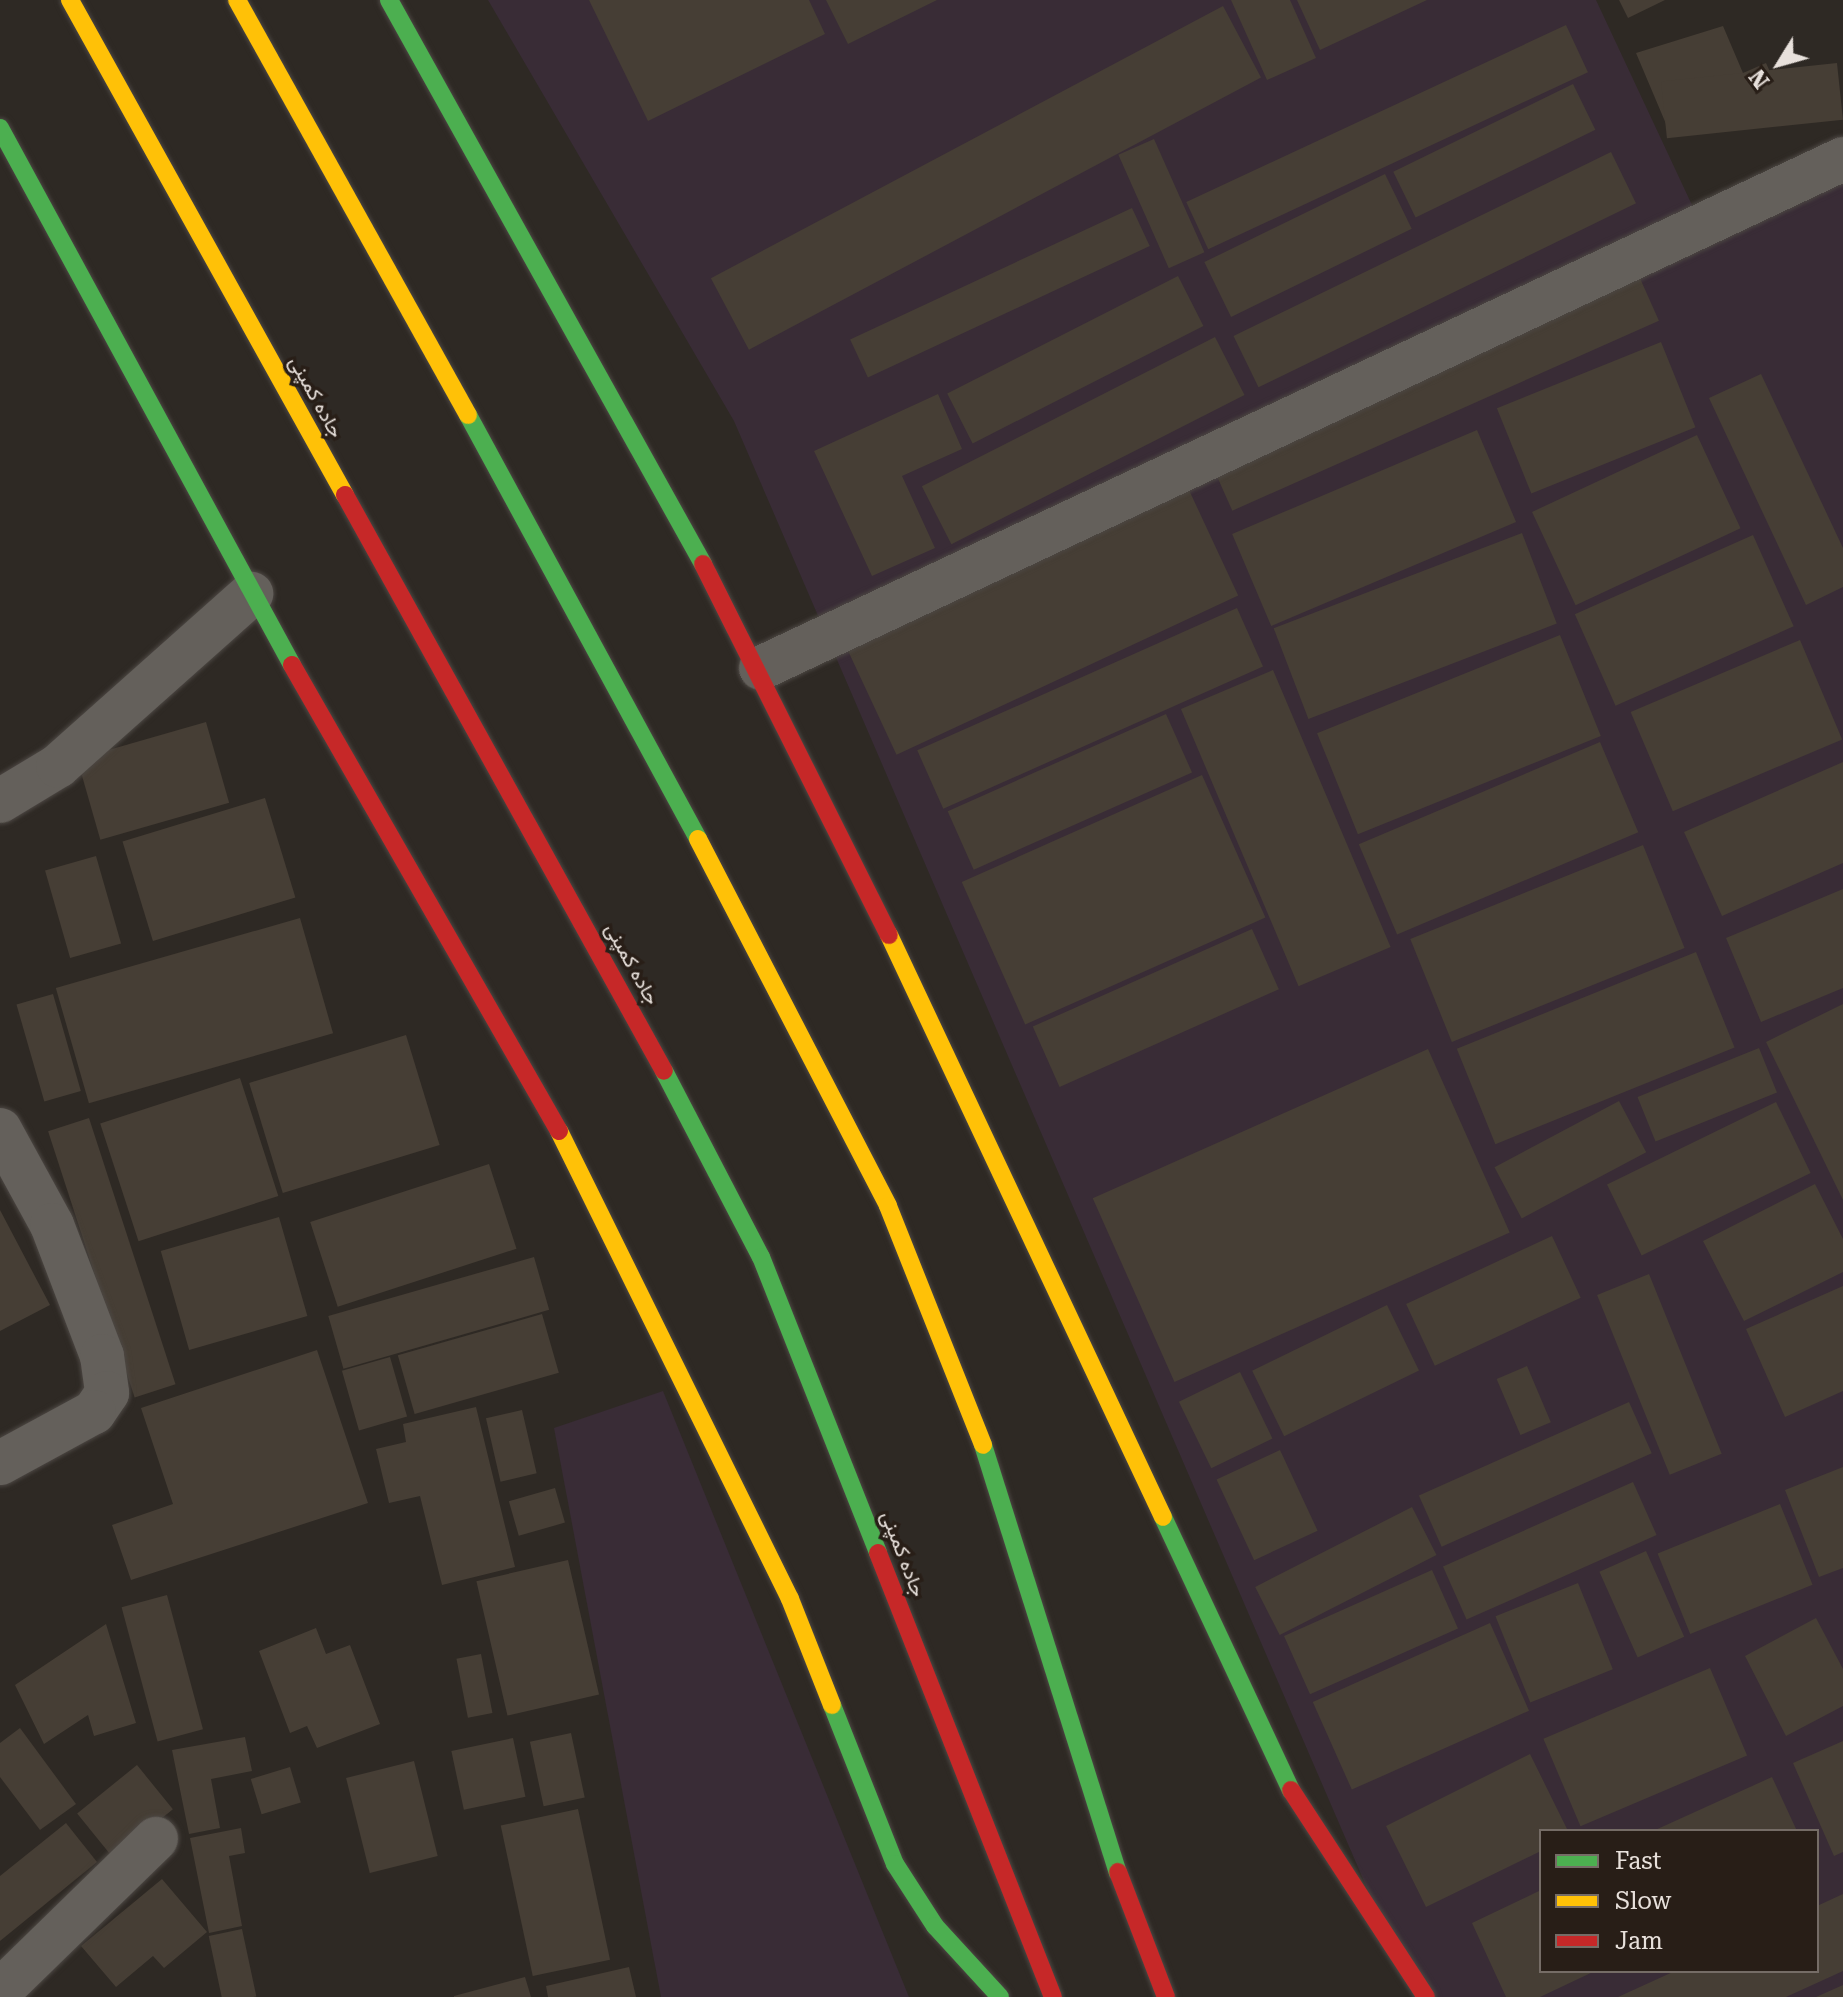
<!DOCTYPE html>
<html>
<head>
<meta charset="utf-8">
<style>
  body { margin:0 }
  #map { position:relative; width:1843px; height:1997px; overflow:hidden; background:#2e2924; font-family:"Roboto Serif",Vazirmatn,serif }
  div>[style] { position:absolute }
  .commercial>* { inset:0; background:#392c36 }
  .building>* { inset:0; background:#463e35; transform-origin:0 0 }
  .roads { filter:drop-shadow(0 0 2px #4c4743) drop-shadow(0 0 2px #4c4743) }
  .street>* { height:44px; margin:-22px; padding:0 22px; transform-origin:22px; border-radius:22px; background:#64605b }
  .fast>* { height:18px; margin:-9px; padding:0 9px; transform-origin:9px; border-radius:9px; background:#4caf50 }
  .slow>* { height:18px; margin:-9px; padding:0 9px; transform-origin:9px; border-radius:9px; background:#ffc107 }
  .jam>* { height:18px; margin:-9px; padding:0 9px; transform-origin:9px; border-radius:9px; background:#c62828 }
  span { translate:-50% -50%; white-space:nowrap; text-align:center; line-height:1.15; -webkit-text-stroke:7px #281e17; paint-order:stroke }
  .street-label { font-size:20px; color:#e8e1dc }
  .legend { position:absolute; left:1539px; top:1829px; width:280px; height:144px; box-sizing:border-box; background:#281e17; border:2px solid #756c66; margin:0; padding:10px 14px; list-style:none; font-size:24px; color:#e8e1dc }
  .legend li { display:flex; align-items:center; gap:16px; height:40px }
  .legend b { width:40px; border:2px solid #756c66 }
  .north { position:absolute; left:1739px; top:24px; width:80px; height:80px; -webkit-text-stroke:6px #281e17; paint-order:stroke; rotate:233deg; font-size:22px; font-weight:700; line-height:32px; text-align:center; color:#e8e1dc }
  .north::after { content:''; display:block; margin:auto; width:28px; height:36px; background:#e8e1dc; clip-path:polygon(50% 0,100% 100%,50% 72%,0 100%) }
</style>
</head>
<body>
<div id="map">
  <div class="commercial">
    <div style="clip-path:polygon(evenodd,488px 0,1596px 0,1699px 220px,1843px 164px,1843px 1997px,1414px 1997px,734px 421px,488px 0,1541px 1831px,1817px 1831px,1817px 1971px,1541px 1971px,1541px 1831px)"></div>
    <div style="clip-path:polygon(663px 1391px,909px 1997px,661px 1997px,554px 1428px)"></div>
  </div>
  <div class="building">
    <div style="clip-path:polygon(589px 0,809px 0,825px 34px,648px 121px)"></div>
    <div style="clip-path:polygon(826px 0,937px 0,848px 44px)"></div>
    <div style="clip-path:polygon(1231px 0,1290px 0,1316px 58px,1267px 80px)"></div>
    <div style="clip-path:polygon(1297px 0,1427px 0,1320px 50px)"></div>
    <div style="clip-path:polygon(1619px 0,1665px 0,1628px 18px)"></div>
    <div style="left:1223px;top:6px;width:81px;height:580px;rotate:62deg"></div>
    <div style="left:1566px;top:25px;width:52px;height:419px;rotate:65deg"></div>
    <div style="clip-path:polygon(1723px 26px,1743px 73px,1766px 63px,1776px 85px,1669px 131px,1636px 53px)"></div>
    <div style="left:1837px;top:63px;width:57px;height:177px;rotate:84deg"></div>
    <div style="left:1573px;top:84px;width:51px;height:200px;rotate:64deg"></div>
    <div style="left:1154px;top:139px;width:124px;height:39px;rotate:66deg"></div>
    <div style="left:1611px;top:152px;width:57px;height:420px;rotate:64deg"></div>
    <div style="left:1385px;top:174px;width:61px;height:201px;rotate:64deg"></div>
    <div style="left:1132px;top:208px;width:42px;height:311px;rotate:65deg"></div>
    <div style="left:1178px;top:276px;width:56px;height:259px;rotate:63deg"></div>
    <div style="left:1639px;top:276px;width:49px;height:467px;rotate:66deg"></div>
    <div style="left:1215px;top:337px;width:65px;height:329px;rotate:63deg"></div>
    <div style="left:1661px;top:342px;width:92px;height:177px;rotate:68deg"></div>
    <div style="clip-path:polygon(1761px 374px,1843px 548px,1843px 587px,1806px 605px,1709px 398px)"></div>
    <div style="clip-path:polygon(938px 394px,962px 449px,902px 476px,935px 548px,872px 576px,814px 451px)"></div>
    <div style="left:1477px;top:430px;width:100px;height:266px;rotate:67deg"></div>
    <div style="left:1697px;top:435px;width:103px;height:182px;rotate:65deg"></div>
    <div style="left:1182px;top:475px;width:133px;height:377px;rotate:65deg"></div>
    <div style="left:1522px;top:533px;width:97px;height:266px;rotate:69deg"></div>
    <div style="left:1753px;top:535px;width:100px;height:195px;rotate:66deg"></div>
    <div style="left:1237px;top:608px;width:64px;height:350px;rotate:66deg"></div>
    <div style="left:1560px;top:635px;width:109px;height:262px;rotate:68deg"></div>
    <div style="left:1800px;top:640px;width:108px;height:184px;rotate:67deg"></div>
    <div style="left:1273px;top:670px;width:301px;height:100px;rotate:67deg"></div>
    <div style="left:1166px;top:714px;width:64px;height:239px;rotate:66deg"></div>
    <div style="left:206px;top:722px;width:84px;height:134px;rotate:74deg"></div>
    <div style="left:1600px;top:742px;width:98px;height:262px;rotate:67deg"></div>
    <div style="clip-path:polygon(1843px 762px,1843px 863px,1722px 916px,1684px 832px)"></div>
    <div style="left:1202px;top:775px;width:156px;height:263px;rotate:66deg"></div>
    <div style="left:265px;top:798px;width:104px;height:149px;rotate:73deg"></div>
    <div style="left:1643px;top:845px;width:111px;height:251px;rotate:68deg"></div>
    <div style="left:96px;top:856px;width:91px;height:53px;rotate:74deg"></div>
    <div style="clip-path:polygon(1843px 889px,1843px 988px,1761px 1022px,1726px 938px)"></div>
    <div style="left:300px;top:918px;width:120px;height:254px;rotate:74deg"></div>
    <div style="left:1252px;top:929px;width:66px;height:240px;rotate:66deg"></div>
    <div style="left:1696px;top:952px;width:103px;height:258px;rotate:68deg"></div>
    <div style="left:53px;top:994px;width:101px;height:38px;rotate:74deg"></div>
    <div style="clip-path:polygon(1843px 1004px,1843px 1200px,1766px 1042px)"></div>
    <div style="left:406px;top:1035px;width:115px;height:164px;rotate:73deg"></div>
    <div style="left:1759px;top:1048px;width:48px;height:131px;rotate:68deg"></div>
    <div style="left:1428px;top:1049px;width:201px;height:367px;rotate:66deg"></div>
    <div style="left:240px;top:1078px;width:124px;height:147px;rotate:72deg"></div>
    <div style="left:1619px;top:1101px;width:58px;height:141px;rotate:62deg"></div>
    <div style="left:1776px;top:1102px;width:79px;height:188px;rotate:64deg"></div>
    <div style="left:89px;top:1118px;width:280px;height:43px;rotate:72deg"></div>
    <div style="left:489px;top:1164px;width:89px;height:188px;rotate:72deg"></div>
    <div style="clip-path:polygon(1815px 1184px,1843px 1239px,1843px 1272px,1744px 1321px,1703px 1241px)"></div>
    <div style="clip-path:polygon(0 1210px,50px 1305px,0 1331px)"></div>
    <div style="left:279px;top:1217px;width:103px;height:123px;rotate:74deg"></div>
    <div style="left:1552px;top:1236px;width:68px;height:161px;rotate:65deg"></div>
    <div style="left:534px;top:1257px;width:55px;height:214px;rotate:74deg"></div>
    <div style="left:1649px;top:1274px;width:194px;height:56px;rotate:68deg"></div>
    <div style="clip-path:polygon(1843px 1286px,1843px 1391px,1785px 1417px,1746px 1329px)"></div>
    <div style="left:1387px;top:1305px;width:73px;height:150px;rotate:64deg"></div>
    <div style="left:542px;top:1314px;width:61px;height:150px;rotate:74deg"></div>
    <div style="clip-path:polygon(317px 1350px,368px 1503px,131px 1580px,112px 1525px,173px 1504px,141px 1408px)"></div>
    <div style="left:390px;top:1357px;width:62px;height:50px;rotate:74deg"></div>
    <div style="left:1527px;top:1366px;width:61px;height:33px;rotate:67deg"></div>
    <div style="left:1240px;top:1372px;width:74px;height:68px;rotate:64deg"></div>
    <div style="left:1629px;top:1402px;width:56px;height:230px;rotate:66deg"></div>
    <div style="clip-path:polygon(476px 1407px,515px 1567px,442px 1585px,420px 1496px,389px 1503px,376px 1449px,406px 1442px,403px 1424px)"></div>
    <div style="left:522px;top:1410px;width:65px;height:37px;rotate:77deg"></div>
    <div style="left:1280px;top:1450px;width:89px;height:70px;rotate:65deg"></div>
    <div style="clip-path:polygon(1843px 1467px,1843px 1568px,1819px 1577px,1785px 1490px)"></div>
    <div style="left:1633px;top:1482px;width:58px;height:208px;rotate:66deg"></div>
    <div style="left:555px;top:1488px;width:36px;height:48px;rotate:74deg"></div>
    <div style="left:1780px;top:1504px;width:87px;height:132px;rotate:68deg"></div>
    <div style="left:1412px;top:1507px;width:54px;height:176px;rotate:63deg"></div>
    <div style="left:1646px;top:1551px;width:94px;height:51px;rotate:66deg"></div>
    <div style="left:568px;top:1560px;width:138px;height:94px;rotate:77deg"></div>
    <div style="left:1432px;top:1570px;width:64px;height:162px;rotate:66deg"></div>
    <div style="left:1578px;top:1583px;width:93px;height:89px;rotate:68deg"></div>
    <div style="left:167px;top:1595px;width:139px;height:47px;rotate:75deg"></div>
    <div style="clip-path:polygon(1816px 1618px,1843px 1669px,1843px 1706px,1786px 1736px,1745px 1656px)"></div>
    <div style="left:1490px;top:1623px;width:96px;height:194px;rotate:66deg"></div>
    <div style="clip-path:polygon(106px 1624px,136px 1723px,94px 1736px,88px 1715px,44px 1744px,15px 1685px)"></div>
    <div style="clip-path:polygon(316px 1628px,326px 1654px,350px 1645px,380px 1724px,317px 1748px,307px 1726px,290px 1733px,259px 1651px)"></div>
    <div style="left:481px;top:1654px;width:60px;height:25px;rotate:79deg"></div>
    <div style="left:1710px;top:1668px;width:95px;height:181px;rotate:67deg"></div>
    <div style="clip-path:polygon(20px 1728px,76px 1804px,40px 1830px,0 1777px,0 1743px)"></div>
    <div style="left:571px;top:1733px;width:66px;height:42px;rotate:78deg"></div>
    <div style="clip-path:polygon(245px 1737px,252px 1771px,211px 1779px,220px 1828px,189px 1834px,172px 1750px)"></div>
    <div style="left:513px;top:1738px;width:60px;height:63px;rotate:78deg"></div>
    <div style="clip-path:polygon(1843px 1741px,1843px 1852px,1834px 1856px,1793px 1763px)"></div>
    <div style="clip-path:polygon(1530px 1754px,1568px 1831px,1541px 1831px,1541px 1851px,1426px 1907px,1386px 1826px)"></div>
    <div style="left:414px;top:1761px;width:98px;height:70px;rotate:76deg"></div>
    <div style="left:137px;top:1765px;width:57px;height:77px;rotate:51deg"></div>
    <div style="left:290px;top:1767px;width:37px;height:41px;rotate:73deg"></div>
    <div style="clip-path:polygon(1772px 1777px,1797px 1831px,1653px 1831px)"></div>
    <div style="left:578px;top:1809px;width:154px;height:79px;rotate:78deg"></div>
    <div style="clip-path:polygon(66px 1823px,97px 1862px,0 1941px,0 1876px)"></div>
    <div style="clip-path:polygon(241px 1828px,245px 1853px,229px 1856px,242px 1926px,209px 1933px,190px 1838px)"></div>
    <div style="clip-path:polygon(162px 1879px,207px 1932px,164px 1968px,153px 1956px,116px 1987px,81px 1946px)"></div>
    <div style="clip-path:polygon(1541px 1890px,1541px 1971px,1595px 1971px,1540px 1997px,1506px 1997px,1472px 1923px)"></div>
    <div style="clip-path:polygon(1843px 1894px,1843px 1971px,1786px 1997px,1618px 1997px,1675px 1971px,1817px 1971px,1817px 1906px)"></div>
    <div style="left:242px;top:1929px;width:69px;height:34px;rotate:78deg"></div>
    <div style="clip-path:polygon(629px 1967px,636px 1997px,548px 1997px,546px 1986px)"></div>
    <div style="clip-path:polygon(525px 1977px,531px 1997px,454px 1997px,454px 1996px)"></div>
    <div style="clip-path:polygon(1843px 1985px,1843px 1997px,1816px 1997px)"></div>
  </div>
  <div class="roads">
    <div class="street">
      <div style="left:761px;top:668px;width:1196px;rotate:-25.19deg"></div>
      <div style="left:0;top:801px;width:68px;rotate:-31.1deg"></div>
      <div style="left:58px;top:766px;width:259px;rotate:-41.7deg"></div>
      <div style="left:0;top:1130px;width:108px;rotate:61.3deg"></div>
      <div style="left:52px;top:1225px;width:140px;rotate:69.1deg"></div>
      <div style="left:102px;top:1356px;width:37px;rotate:82deg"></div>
      <div style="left:107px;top:1393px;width:23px;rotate:124deg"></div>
      <div style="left:94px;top:1412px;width:107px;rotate:151.5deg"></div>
      <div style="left:0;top:1991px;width:218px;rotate:-44.3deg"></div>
    </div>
    <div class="fast">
      <div style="left:389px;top:0;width:646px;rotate:60.89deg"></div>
      <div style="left:0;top:128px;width:611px;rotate:61.46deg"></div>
      <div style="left:468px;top:415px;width:482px;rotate:61.5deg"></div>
      <div style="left:664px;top:1071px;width:210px;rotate:62.5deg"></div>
      <div style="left:761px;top:1257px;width:318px;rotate:68.4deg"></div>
      <div style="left:983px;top:1445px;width:448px;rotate:72.5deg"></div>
      <div style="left:1163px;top:1517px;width:302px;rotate:64.9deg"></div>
      <div style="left:832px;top:1705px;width:171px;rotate:68.4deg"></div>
      <div style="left:895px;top:1864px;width:74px;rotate:57.2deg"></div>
      <div style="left:935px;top:1926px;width:96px;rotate:47.5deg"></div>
    </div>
    <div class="slow">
      <div style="left:70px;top:0;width:566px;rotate:60.95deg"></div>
      <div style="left:237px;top:0;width:475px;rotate:60.9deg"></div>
      <div style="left:698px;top:839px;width:413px;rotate:62.6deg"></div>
      <div style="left:888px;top:1206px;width:257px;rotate:68.3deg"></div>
      <div style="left:889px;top:935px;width:643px;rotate:64.79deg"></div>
      <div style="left:559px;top:1131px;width:522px;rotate:63.73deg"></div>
      <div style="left:790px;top:1599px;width:114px;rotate:68.4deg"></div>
    </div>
    <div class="jam">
      <div style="left:345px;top:495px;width:658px;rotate:61.02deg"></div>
      <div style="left:703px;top:564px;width:415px;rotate:63.4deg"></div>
      <div style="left:292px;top:665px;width:537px;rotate:60.19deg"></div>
      <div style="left:878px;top:1553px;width:477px;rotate:68.5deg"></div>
      <div style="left:1291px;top:1790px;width:247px;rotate:56.9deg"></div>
      <div style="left:1118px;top:1872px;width:134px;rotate:69deg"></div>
    </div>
  </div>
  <div class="street-label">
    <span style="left:316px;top:397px;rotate:61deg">جاده کمپنی</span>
    <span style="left:632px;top:964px;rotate:61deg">جاده کمپنی</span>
    <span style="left:903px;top:1554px;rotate:69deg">جاده کمپنی</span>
  </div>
  <ul class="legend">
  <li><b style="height:10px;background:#4caf50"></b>Fast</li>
  <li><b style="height:10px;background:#ffc107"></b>Slow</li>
  <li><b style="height:10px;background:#c62828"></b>Jam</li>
  </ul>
  <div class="north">N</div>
</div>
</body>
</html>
